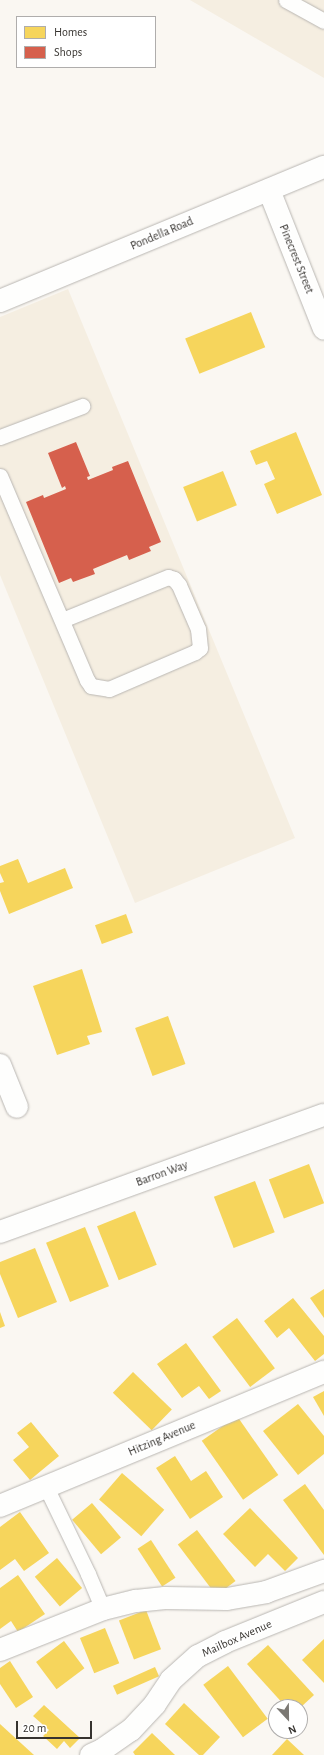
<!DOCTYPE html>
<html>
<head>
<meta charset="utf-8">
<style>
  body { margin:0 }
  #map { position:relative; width:324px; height:1755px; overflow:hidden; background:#faf7f2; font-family:"Alegreya Sans",sans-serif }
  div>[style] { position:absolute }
  .built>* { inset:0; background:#f5eee1 }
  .homes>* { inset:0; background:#f6d55c; transform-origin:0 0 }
  .shops>* { inset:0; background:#d6604d }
  .roads { filter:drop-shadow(0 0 1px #b9b6b2) drop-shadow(0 0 1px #b9b6b2) }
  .lane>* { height:15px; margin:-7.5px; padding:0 7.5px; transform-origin:7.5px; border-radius:7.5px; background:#fefefd }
  .street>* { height:22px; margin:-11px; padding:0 11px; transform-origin:11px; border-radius:11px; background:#fefefd }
  .secondary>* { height:22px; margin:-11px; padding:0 11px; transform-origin:11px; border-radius:11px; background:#fefefd }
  span { translate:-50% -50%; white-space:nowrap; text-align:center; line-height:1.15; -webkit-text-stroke:4px #fff; paint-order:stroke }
  .street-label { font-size:12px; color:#36332f }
  .legend { position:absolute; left:16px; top:16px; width:140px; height:52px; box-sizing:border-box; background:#fff; border:1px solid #afadac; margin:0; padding:5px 7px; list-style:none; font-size:12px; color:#36332f }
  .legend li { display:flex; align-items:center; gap:8px; height:20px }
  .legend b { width:20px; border:1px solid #afadac }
  .north { position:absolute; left:268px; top:1699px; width:40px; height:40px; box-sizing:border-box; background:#fff; border:1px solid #afadac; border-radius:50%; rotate:158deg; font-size:11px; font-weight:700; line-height:16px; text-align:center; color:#36332f }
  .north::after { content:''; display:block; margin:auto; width:14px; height:18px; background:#7b7873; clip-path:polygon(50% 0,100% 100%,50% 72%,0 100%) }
  .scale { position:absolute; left:16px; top:1721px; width:76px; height:18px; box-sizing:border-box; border:2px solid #36332f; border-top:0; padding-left:5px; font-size:12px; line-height:14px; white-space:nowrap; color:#36332f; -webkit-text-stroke:3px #fff; paint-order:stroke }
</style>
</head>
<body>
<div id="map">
  <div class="built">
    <div style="clip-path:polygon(190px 0,324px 0,324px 78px)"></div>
    <div style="clip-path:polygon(68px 289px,295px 838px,135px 903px,0 575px,0 317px)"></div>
  </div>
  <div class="homes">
    <div style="left:251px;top:312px;width:38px;height:71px;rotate:68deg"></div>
    <div style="clip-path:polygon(296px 432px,322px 495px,277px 514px,264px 484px,275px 479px,267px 461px,256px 465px,250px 451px)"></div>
    <div style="left:223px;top:471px;width:37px;height:43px;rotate:68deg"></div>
    <div style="clip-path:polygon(18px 859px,28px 883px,65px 868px,73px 888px,9px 914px,0 891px,0 883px,4px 882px,0 873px,0 866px)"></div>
    <div style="left:126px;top:914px;width:20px;height:33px;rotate:70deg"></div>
    <div style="clip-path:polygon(82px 969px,102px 1032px,87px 1036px,90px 1044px,57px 1055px,33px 986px)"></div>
    <div style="left:168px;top:1016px;width:51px;height:35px;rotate:70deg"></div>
    <div style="left:309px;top:1164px;width:42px;height:43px;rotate:69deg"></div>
    <div style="left:255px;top:1181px;width:55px;height:44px;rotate:69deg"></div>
    <div style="left:135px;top:1211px;width:58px;height:41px;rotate:68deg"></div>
    <div style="left:85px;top:1227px;width:64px;height:42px;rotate:68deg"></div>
    <div style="clip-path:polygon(35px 1248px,57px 1302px,18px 1318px,0 1274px,0 1262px)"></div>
    <div style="clip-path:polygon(324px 1289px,324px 1318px,310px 1298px)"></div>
    <div style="clip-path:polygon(293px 1298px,324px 1336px,324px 1354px,315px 1361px,289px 1328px,277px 1338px,264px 1321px)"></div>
    <div style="clip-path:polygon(0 1312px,5px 1326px,0 1328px)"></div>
    <div style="left:237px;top:1318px;width:63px;height:31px;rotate:53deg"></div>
    <div style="clip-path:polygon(186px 1343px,221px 1391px,209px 1399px,199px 1386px,182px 1398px,157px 1364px)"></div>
    <div style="left:133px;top:1372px;width:54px;height:29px;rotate:44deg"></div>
    <div style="clip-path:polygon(324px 1391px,324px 1416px,313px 1397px)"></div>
    <div style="clip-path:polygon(298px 1404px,324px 1436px,324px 1454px,298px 1475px,263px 1431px)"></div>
    <div style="left:237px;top:1416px;width:72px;height:43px;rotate:55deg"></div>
    <div style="clip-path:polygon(31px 1422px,59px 1456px,30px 1480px,13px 1460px,29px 1447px,17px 1433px)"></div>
    <div style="clip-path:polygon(175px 1456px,191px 1481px,206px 1471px,223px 1497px,190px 1519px,156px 1468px)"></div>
    <div style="left:122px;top:1473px;width:56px;height:35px;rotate:41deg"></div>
    <div style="clip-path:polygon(305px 1484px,324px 1510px,324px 1555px,283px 1500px)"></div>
    <div style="left:92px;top:1503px;width:45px;height:26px;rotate:50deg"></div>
    <div style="clip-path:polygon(250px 1508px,298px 1558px,285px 1571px,268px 1554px,255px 1567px,223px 1534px)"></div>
    <div style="clip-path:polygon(20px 1512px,49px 1553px,24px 1571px,15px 1559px,0 1570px,0 1527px)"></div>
    <div style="left:197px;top:1530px;width:64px;height:24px;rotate:53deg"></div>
    <div style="left:151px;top:1540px;width:45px;height:16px;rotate:57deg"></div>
    <div style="left:57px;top:1558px;width:39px;height:29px;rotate:50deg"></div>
    <div style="clip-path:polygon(18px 1575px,45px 1614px,18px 1632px,11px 1621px,0 1629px,0 1588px)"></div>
    <div style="left:146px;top:1610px;width:42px;height:29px;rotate:69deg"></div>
    <div style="left:105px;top:1628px;width:38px;height:27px;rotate:68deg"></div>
    <div style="clip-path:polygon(324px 1639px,324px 1683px,302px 1660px)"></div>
    <div style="left:64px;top:1641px;width:34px;height:35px;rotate:53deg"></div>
    <div style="clip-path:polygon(268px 1645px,314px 1695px,301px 1707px,286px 1707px,247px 1664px)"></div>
    <div style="clip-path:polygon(10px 1661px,33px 1697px,16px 1708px,0 1684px,0 1668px)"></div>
    <div style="left:228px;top:1666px;width:66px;height:31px;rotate:53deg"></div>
    <div style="left:155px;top:1667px;width:10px;height:46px;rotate:66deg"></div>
    <div style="clip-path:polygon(184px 1703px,220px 1737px,203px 1755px,199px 1755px,165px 1724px)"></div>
    <div style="clip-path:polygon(44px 1705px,80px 1738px,70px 1748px,64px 1741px,57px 1749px,43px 1736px,49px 1730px,33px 1716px)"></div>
    <div style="clip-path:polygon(0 1724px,34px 1755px,0 1755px)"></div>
    <div style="clip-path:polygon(152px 1733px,175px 1755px,135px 1755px,133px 1752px)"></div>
    <div style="clip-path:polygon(287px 1739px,304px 1755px,272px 1755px)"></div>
  </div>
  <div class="shops">
    <div style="clip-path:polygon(76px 442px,90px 476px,87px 477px,88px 480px,113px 470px,112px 467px,128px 461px,161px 542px,149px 547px,151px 551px,129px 560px,127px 555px,93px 569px,95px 574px,73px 582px,71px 578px,59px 583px,26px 502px,43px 495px,44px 498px,66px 489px,65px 486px,62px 488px,48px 453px)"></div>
  </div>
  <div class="roads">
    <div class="lane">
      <div style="left:286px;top:0;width:43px;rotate:28.9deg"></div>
      <div style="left:0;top:437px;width:88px;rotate:-20.7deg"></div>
      <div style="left:0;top:476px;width:222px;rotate:66.9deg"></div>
      <div style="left:87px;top:680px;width:7px;rotate:56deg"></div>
      <div style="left:91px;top:686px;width:18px;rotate:9deg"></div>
      <div style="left:109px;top:689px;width:94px;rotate:-23.3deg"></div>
      <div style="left:195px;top:652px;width:6px;rotate:-39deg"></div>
      <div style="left:200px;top:648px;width:19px;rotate:-96deg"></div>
      <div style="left:198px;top:629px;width:48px;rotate:-113.4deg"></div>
      <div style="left:179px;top:585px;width:8px;rotate:-130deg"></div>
      <div style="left:174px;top:579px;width:6px;rotate:-162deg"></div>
      <div style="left:168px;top:577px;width:114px;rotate:157.9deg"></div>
      <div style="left:46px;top:1487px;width:97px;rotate:64.2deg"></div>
      <div style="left:88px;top:1574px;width:38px;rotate:67deg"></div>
    </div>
    <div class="street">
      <div style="left:269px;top:190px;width:149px;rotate:68.4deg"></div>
      <div style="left:0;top:1065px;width:45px;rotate:68deg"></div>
      <div style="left:0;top:1232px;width:344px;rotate:-19.9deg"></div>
      <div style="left:0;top:1506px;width:351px;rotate:-22.5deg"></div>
      <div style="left:0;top:1650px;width:111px;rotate:-21.7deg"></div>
      <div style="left:103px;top:1609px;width:34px;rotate:-14deg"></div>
      <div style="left:136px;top:1601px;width:29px;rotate:-6deg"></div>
      <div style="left:165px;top:1598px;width:62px;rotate:0.9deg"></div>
      <div style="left:227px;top:1599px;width:40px;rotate:-10deg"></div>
      <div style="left:266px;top:1592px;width:62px;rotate:-19.9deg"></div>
      <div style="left:91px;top:1755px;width:12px;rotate:-24deg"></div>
      <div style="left:102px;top:1750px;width:35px;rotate:-35deg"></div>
      <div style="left:131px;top:1730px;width:35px;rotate:-47deg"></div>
      <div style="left:155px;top:1704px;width:29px;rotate:-56deg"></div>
      <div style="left:171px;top:1680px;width:36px;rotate:-42deg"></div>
      <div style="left:198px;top:1656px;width:30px;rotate:-27deg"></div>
      <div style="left:225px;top:1642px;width:107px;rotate:-22deg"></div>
    </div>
    <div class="secondary">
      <div style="left:0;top:301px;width:351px;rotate:-22.5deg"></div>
    </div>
  </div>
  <div class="street-label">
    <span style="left:162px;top:234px;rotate:-23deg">Pondella Road</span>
    <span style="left:296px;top:259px;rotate:68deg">Pinecrest Street</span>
    <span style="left:162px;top:1174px;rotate:-20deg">Barron Way</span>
    <span style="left:162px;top:1439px;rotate:-23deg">Hitzing Avenue</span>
    <span style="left:237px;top:1639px;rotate:-24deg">Mailbox Avenue</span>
  </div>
  <ul class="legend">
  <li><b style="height:11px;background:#f6d55c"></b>Homes</li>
  <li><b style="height:11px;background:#d6604d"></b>Shops</li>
  </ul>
  <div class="north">N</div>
  <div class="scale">20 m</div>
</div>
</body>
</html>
